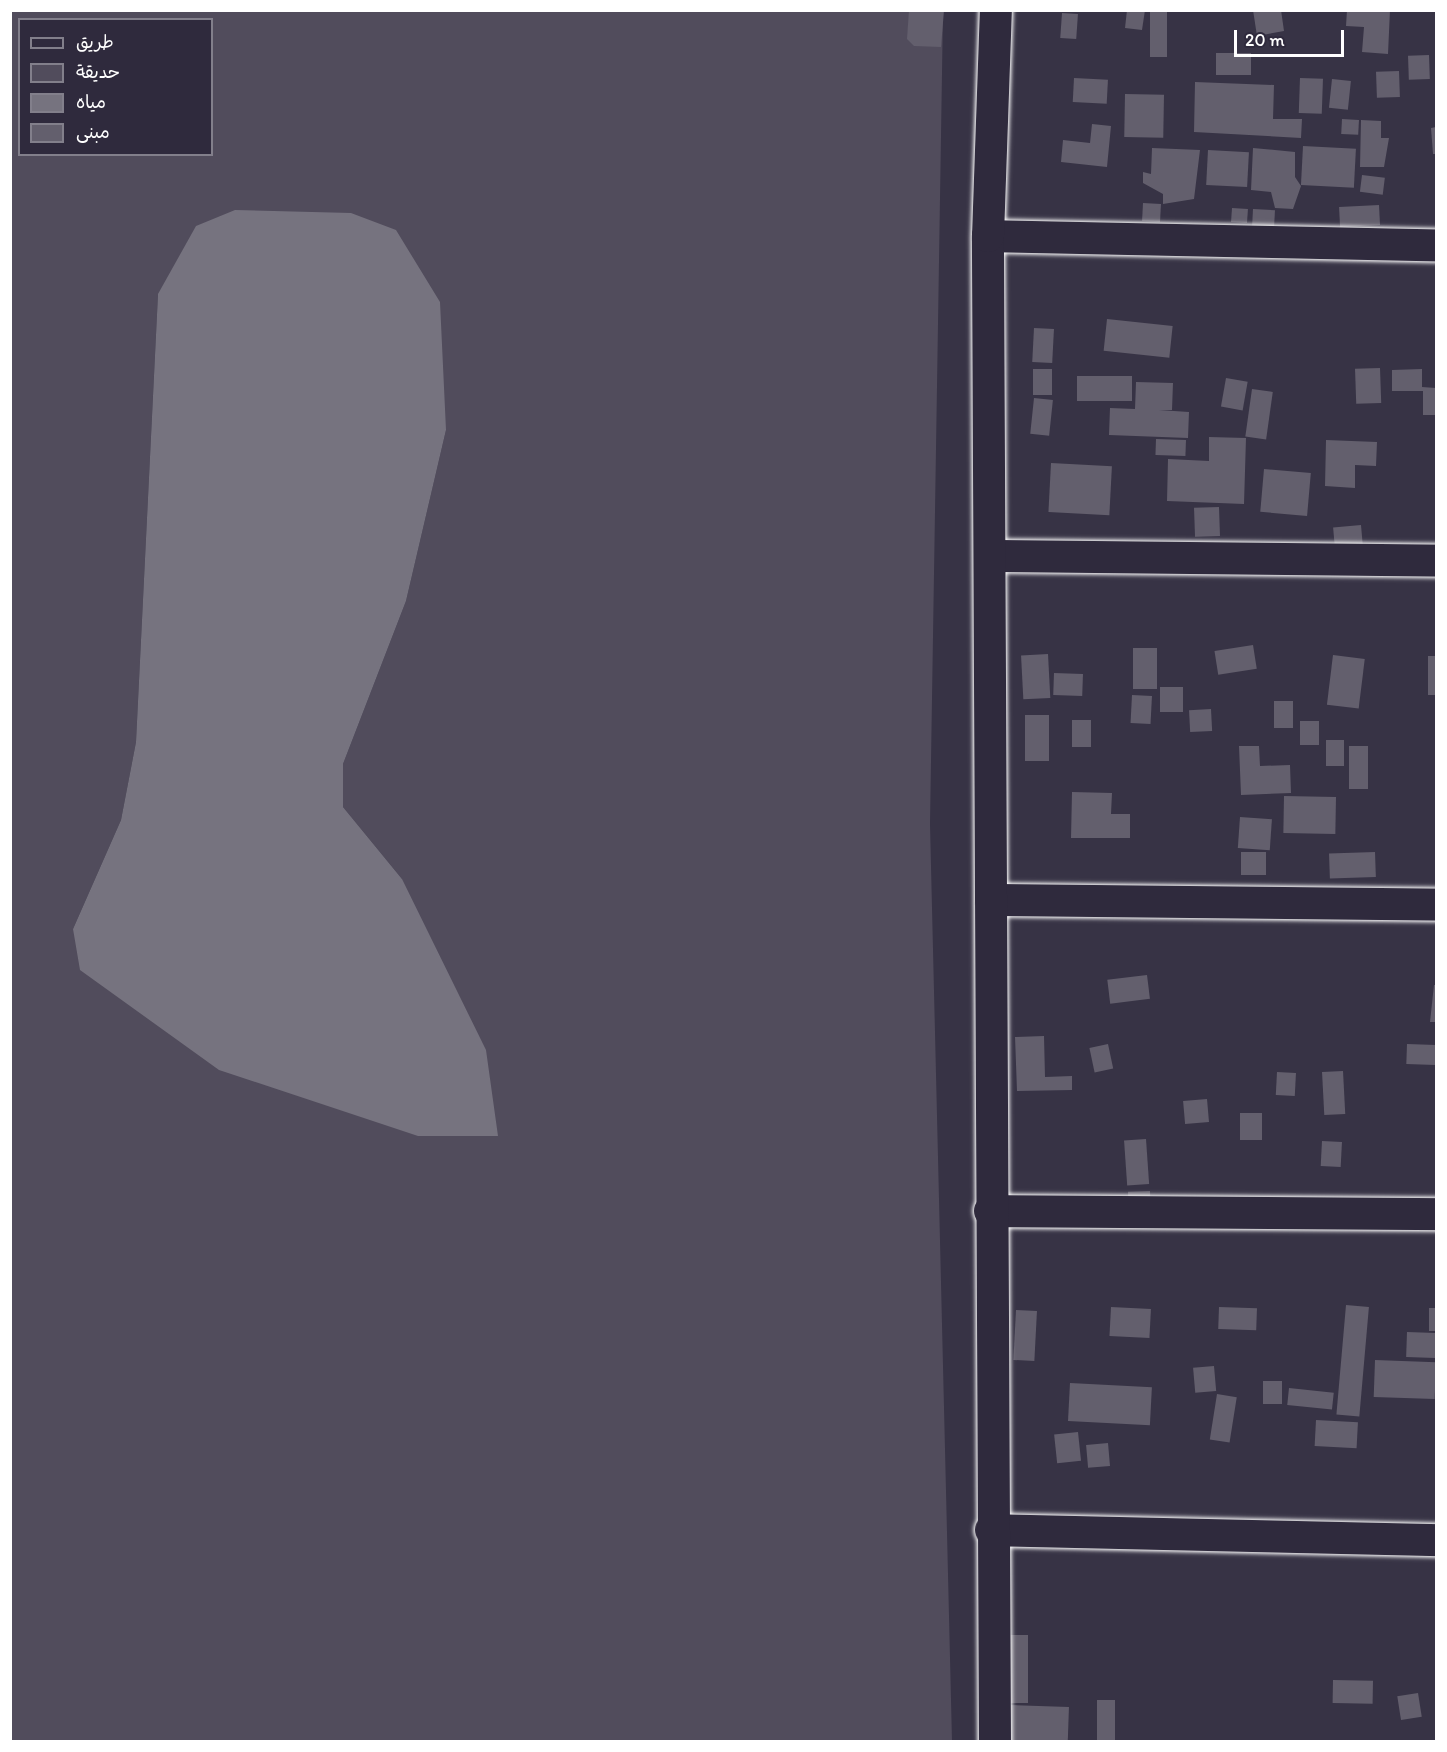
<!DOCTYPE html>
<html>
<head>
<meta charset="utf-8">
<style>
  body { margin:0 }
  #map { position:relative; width:1447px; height:1752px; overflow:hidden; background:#373345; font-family:Itim,"Playpen Sans Arabic",sans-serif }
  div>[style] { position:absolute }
  .green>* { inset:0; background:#514c5c }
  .water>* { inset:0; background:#76737f }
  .building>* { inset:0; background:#635f6d; transform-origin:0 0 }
  .roads { filter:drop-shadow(0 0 2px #fff) drop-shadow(0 0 2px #fff) }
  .minor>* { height:32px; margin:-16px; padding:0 16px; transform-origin:16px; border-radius:16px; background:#2f2a3d }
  span { translate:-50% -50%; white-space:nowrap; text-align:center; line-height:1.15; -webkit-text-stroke:4.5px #2f2a3d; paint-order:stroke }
  .frame { position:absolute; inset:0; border:12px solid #fff; pointer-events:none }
  .legend { position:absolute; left:18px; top:18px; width:195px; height:138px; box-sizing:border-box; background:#2f2a3d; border:2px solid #827f8b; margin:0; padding:8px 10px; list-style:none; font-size:18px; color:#fff }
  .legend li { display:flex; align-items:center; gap:12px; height:30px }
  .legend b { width:30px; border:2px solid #827f8b }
  .scale { position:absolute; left:1234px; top:30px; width:110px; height:27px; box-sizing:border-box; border:3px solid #fff; border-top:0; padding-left:8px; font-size:18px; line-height:21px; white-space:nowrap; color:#fff; -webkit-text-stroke:4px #2f2a3d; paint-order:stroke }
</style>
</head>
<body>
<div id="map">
  <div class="green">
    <div style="clip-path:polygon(evenodd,11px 11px,943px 11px,930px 824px,952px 1741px,11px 1742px,11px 11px,20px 20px,212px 20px,212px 154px,20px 154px,20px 20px,11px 11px,158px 294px,446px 430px,406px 601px,343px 764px,343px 807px,402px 879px,73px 929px,121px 820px,136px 742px,158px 294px)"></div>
  </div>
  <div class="water">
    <div style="clip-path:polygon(235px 210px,351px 213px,396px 230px,440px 302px,446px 430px,406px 601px,343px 764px,343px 807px,402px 879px,486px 1050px,498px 1136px,418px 1136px,219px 1070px,80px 970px,73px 929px,121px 820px,136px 742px,158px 294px,196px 226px)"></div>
  </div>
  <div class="building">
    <div style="clip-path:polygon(909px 10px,944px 10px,941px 47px,914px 46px,907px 39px)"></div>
    <div style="clip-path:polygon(1127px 10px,1145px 10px,1142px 30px,1125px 28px)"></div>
    <div style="left:1150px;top:10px;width:17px;height:47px"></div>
    <div style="clip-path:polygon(1253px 10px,1281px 10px,1284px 31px,1257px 36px)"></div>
    <div style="clip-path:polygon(1347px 10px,1390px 10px,1388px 54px,1362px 52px,1364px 27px,1346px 26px)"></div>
    <div style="left:1062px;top:13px;width:16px;height:25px;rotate:4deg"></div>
    <div style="left:1251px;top:53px;width:22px;height:35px;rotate:90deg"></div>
    <div style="left:1429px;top:55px;width:24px;height:21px;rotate:88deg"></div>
    <div style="left:1399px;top:71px;width:26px;height:23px;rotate:88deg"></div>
    <div style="left:1074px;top:78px;width:34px;height:24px;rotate:3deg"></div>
    <div style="left:1300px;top:78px;width:23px;height:35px;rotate:2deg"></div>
    <div style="left:1332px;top:79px;width:19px;height:29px;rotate:6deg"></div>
    <div style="clip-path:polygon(1195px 82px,1274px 85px,1273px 119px,1302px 119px,1301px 138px,1194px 132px)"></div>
    <div style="left:1125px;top:94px;width:39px;height:43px;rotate:1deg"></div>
    <div style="left:1342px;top:119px;width:17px;height:15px;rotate:3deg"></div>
    <div style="clip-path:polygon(1361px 120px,1381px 121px,1381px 138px,1389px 138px,1384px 167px,1360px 167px)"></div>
    <div style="clip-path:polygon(1092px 124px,1111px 126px,1107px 167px,1061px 162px,1063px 140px,1090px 143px)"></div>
    <div style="clip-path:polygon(1436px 127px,1436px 154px,1433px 154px,1431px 128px)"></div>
    <div style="left:1303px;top:146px;width:53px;height:39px;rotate:3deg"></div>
    <div style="clip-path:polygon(1152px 148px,1200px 150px,1194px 199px,1163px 204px,1163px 194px,1143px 183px,1143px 172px,1151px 174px)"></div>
    <div style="clip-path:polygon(1253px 148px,1295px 152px,1295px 177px,1301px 186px,1293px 209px,1275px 208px,1271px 192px,1251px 190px)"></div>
    <div style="left:1208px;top:150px;width:41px;height:35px;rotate:3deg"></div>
    <div style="left:1362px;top:175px;width:23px;height:17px;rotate:7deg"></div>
    <div style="left:1143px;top:203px;width:18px;height:18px;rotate:3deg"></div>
    <div style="left:1379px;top:205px;width:20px;height:40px;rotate:87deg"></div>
    <div style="left:1232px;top:208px;width:16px;height:14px;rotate:4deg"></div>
    <div style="left:1253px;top:209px;width:22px;height:17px;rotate:3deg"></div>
    <div style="left:1107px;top:319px;width:66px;height:32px;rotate:6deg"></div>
    <div style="left:1034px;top:328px;width:20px;height:34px;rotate:3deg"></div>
    <div style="left:1380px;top:368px;width:35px;height:25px;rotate:88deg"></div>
    <div style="left:1033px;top:369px;width:19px;height:26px"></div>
    <div style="clip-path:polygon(1422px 369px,1422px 387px,1436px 388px,1436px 415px,1423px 415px,1423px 391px,1392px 391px,1392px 370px)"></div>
    <div style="left:1077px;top:376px;width:55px;height:25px"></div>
    <div style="left:1226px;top:378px;width:22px;height:29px;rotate:10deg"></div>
    <div style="clip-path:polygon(1136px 382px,1173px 383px,1172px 410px,1159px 410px,1189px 412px,1188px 438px,1109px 435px,1110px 408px,1135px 409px)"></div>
    <div style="left:1252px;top:389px;width:21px;height:48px;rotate:8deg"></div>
    <div style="left:1034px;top:398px;width:19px;height:36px;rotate:6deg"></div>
    <div style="clip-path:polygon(1209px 437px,1246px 438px,1244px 504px,1167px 501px,1168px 459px,1209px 461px)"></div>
    <div style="left:1156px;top:439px;width:30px;height:16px;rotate:2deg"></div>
    <div style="clip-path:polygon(1326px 440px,1377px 442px,1376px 466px,1355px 465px,1355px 488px,1325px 486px)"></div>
    <div style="left:1051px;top:463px;width:61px;height:49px;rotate:3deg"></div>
    <div style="left:1264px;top:469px;width:47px;height:43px;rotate:5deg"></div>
    <div style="left:1219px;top:507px;width:29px;height:25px;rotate:88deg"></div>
    <div style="left:1361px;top:525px;width:21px;height:28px;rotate:85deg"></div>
    <div style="left:1253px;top:645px;width:24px;height:39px;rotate:81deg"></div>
    <div style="left:1133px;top:648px;width:24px;height:41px"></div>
    <div style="left:1048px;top:654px;width:44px;height:27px;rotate:87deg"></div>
    <div style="left:1333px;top:655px;width:32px;height:50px;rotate:7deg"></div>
    <div style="left:1428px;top:656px;width:8px;height:39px"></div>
    <div style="left:1054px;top:673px;width:29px;height:22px;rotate:2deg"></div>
    <div style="left:1160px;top:687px;width:23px;height:25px"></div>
    <div style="left:1132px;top:695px;width:20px;height:28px;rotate:3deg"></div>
    <div style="left:1274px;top:701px;width:19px;height:27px"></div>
    <div style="left:1211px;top:709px;width:22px;height:22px;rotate:87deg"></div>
    <div style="left:1025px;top:715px;width:24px;height:46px"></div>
    <div style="left:1072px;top:720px;width:19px;height:27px"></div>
    <div style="left:1300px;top:721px;width:19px;height:24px"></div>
    <div style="left:1326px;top:740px;width:18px;height:26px"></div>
    <div style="clip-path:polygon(1239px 746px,1259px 746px,1260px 766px,1290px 765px,1291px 793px,1241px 795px)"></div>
    <div style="left:1349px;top:746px;width:19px;height:43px"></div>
    <div style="clip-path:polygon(1072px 792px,1112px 793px,1111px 814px,1130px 814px,1130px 838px,1071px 838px)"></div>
    <div style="left:1284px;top:796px;width:52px;height:37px;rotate:1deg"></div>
    <div style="left:1240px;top:817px;width:32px;height:31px;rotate:4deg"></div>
    <div style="left:1241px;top:852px;width:25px;height:23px"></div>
    <div style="left:1375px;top:852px;width:25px;height:46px;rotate:88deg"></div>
    <div style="left:1147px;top:975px;width:24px;height:40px;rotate:83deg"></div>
    <div style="clip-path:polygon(1434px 985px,1436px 985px,1436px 1022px,1430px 1022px)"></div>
    <div style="clip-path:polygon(1044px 1036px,1045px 1077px,1072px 1076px,1072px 1090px,1017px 1091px,1015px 1037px)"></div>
    <div style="left:1108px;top:1044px;width:25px;height:19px;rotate:78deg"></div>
    <div style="left:1407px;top:1044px;width:29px;height:20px;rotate:2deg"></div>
    <div style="left:1343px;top:1071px;width:43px;height:21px;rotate:87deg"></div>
    <div style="left:1277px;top:1072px;width:19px;height:23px;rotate:3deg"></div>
    <div style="left:1207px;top:1099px;width:23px;height:24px;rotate:85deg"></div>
    <div style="left:1240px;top:1113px;width:22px;height:27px"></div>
    <div style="left:1146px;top:1139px;width:45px;height:22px;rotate:86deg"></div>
    <div style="left:1322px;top:1141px;width:20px;height:25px;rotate:3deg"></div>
    <div style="left:1150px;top:1191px;width:27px;height:22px;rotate:88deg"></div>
    <div style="left:1346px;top:1305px;width:23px;height:110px;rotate:5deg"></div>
    <div style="left:1111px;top:1307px;width:40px;height:29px;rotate:3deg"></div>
    <div style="left:1219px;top:1307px;width:38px;height:22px;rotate:2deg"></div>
    <div style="left:1429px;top:1308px;width:7px;height:23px"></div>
    <div style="left:1016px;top:1310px;width:21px;height:50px;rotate:3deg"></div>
    <div style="left:1407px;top:1332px;width:29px;height:25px;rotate:2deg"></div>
    <div style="left:1375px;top:1360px;width:61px;height:37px;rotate:2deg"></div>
    <div style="left:1214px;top:1366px;width:25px;height:21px;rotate:85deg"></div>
    <div style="left:1263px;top:1381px;width:19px;height:23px"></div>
    <div style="left:1070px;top:1383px;width:82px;height:38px;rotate:3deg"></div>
    <div style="left:1289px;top:1388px;width:45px;height:17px;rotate:6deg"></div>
    <div style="left:1217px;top:1394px;width:20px;height:46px;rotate:9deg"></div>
    <div style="left:1316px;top:1420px;width:42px;height:26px;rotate:3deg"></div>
    <div style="left:1078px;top:1432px;width:29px;height:24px;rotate:84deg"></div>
    <div style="left:1108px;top:1443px;width:23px;height:22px;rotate:85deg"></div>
    <div style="left:1008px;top:1635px;width:20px;height:68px"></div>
    <div style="left:1333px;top:1680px;width:40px;height:23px;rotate:1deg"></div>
    <div style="left:1418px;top:1693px;width:24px;height:21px;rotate:81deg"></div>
    <div style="left:1097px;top:1700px;width:18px;height:42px"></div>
    <div style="left:1009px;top:1705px;width:60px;height:37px;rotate:2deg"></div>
  </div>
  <div class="roads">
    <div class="minor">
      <div style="left:988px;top:236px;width:448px;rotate:1.2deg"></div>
      <div style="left:991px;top:556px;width:445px;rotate:0.6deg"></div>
      <div style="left:991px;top:900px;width:445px;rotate:0.6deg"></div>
      <div style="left:990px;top:1211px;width:446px;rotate:0.4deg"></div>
      <div style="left:991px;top:1530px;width:445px;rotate:1.3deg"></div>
      <div style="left:995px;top:1742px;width:1506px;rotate:-90.27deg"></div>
      <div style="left:988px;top:236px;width:226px;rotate:-88deg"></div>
    </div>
  </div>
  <div class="frame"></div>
  <ul class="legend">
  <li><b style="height:8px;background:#2f2a3d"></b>طريق</li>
  <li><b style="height:16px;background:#514c5c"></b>حديقة</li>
  <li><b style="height:16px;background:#76737f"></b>مياه</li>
  <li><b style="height:16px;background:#635f6d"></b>مبنى</li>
  </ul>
  <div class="scale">20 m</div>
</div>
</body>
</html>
